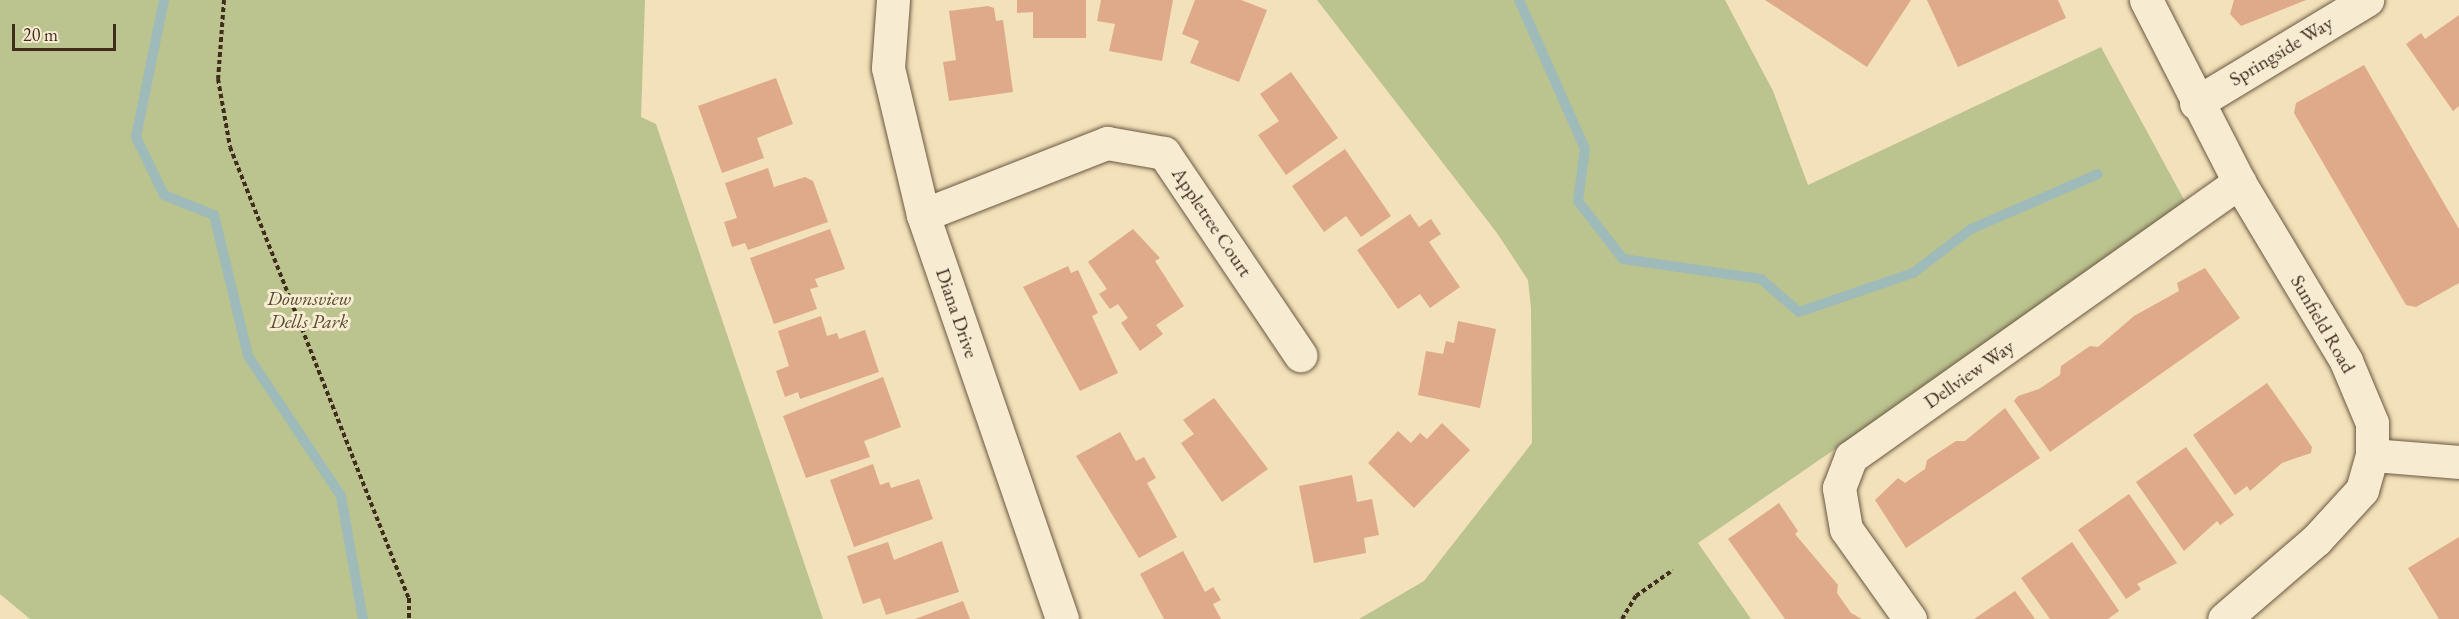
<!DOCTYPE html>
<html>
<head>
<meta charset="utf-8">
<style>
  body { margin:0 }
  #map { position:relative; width:2459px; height:619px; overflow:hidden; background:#f2e1b9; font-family:"EB Garamond",serif }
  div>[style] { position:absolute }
  .green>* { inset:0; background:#bbc38f }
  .stream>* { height:10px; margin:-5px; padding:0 5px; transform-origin:5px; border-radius:5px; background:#9fbbb9 }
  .building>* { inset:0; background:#dfaa89 }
  .path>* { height:4px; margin-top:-2px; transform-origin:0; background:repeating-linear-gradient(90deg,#402c1c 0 4.5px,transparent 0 7.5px) }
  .roads { filter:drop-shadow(0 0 2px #6c5943) drop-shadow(0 0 2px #6c5943) }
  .street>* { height:33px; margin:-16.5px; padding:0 16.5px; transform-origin:16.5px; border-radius:16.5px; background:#f7ecd2 }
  span { translate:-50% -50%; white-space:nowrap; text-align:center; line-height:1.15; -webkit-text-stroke:6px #f7ecd2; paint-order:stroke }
  .street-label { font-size:20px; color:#402c1c }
  .park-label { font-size:20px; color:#594a33; font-style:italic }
  .scale { position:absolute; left:12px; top:24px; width:104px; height:27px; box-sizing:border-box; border:3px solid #402c1c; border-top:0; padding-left:8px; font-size:18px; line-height:21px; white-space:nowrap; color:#402c1c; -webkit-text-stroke:4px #f7ecd2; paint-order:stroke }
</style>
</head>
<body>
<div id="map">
  <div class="green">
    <div style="clip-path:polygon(0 0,645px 0,641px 117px,656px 124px,823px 619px,30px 619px,0 594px)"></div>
    <div style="clip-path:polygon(1317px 0,1725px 0,1773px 91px,1808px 185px,2101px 47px,2188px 207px,1698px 543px,1751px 619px,1359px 619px,1424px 581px,1532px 443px,1531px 308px,1528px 280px,1497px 233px)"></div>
  </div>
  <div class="stream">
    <div style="left:164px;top:0;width:140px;rotate:101.6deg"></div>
    <div style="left:136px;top:137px;width:64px;rotate:64.2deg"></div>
    <div style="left:164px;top:195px;width:54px;rotate:21.8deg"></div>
    <div style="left:214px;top:215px;width:145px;rotate:76.4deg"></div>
    <div style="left:248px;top:356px;width:168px;rotate:56.4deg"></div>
    <div style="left:341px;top:496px;width:125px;rotate:79.9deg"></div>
    <div style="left:1519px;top:0;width:163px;rotate:66.1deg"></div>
    <div style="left:1585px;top:149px;width:52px;rotate:97.7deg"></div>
    <div style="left:1578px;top:201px;width:73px;rotate:52.2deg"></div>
    <div style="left:1623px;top:259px;width:139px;rotate:8.2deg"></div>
    <div style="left:1761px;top:279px;width:50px;rotate:41deg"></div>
    <div style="left:1799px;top:312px;width:120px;rotate:-18.9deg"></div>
    <div style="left:1913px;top:273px;width:73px;rotate:-37.2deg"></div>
    <div style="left:1971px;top:229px;width:138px;rotate:-23.4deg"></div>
  </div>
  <div class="building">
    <div style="clip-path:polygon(1017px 0,1086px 0,1086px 38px,1033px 38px,1033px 12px,1017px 13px)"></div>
    <div style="clip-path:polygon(1101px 0,1173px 0,1162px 61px,1109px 51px,1115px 24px,1097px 21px)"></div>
    <div style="clip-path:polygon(1195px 0,1241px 0,1267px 10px,1239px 82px,1190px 63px,1199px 41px,1182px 34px)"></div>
    <div style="clip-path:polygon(1765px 0,1911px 0,1867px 67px)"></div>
    <div style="clip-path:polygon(1927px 0,2058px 0,2066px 18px,1958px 67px)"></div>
    <div style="clip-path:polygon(2234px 0,2306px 0,2241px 26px,2230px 14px)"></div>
    <div style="clip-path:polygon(988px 6px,994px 8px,996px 21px,1003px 20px,1013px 92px,949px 101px,943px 62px,956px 60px,949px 11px)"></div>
    <div style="clip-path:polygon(2459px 15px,2459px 106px,2453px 111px,2406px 44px,2421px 33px,2425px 39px)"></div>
    <div style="clip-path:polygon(2364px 65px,2459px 229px,2459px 283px,2416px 307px,2406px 305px,2294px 113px,2296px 103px)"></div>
    <div style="clip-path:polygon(1291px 72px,1338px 138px,1286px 175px,1258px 135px,1279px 121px,1260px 94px)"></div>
    <div style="clip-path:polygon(776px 78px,793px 124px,757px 138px,764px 158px,722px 173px,698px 106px)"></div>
    <div style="clip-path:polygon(1345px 149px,1391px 216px,1361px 237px,1346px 216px,1324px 232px,1292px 186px)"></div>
    <div style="clip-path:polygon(768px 168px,774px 187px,805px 177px,813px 181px,828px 222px,748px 250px,745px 243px,732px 247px,724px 222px,737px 218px,725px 183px)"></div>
    <div style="clip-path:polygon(1410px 214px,1419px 227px,1431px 219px,1441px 234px,1429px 242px,1460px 287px,1430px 308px,1420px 294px,1398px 309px,1357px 250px)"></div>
    <div style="clip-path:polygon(830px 229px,845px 269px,815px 279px,818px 287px,810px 289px,817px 309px,774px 324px,750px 258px)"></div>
    <div style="clip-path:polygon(1133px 229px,1160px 258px,1155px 261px,1184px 306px,1156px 325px,1163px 334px,1140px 351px,1121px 323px,1128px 318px,1118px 304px,1110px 309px,1099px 294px,1107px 289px,1088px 262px)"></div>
    <div style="clip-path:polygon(1068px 266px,1071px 273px,1078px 270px,1098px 313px,1092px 316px,1118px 373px,1080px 391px,1023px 287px)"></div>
    <div style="clip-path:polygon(2205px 268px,2240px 318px,2050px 452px,2014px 401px,2018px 396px,2039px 389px,2060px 375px,2061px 366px,2090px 346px,2098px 347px,2134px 316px,2179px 291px,2177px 283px)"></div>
    <div style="clip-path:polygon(821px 316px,827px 336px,837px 333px,839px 339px,865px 330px,879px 372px,800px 399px,798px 392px,785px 397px,776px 371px,789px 366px,778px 331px)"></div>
    <div style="clip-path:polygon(1458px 321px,1496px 329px,1480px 408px,1418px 395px,1426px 351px,1443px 354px,1446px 341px,1454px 343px)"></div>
    <div style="clip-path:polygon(883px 377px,901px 427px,864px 441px,870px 457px,806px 478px,783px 416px)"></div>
    <div style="clip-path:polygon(2267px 383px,2312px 447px,2311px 453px,2282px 463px,2250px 491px,2247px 486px,2235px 495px,2193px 435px)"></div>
    <div style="clip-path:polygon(1214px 398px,1268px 469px,1222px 502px,1181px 443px,1194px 434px,1183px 420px)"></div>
    <div style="clip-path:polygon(2005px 408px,2040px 458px,1906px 548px,1875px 500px,1898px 478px,1905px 483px,1925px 469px,1927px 460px,1956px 441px,1965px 441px)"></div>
    <div style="clip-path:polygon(1442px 423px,1470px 450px,1414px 508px,1368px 463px,1398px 431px,1411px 443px,1420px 433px,1427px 439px)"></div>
    <div style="clip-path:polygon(1120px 432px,1136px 461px,1144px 457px,1156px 478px,1147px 483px,1177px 537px,1139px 558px,1076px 456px)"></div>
    <div style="clip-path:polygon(2186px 447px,2234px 515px,2220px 525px,2217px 521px,2184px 551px,2136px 482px)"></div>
    <div style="clip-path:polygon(873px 464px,880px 485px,889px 482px,891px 488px,919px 479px,933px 519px,854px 547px,830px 480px)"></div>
    <div style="clip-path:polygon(1352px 475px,1357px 502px,1372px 499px,1379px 535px,1364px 538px,1366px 553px,1314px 563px,1299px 486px)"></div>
    <div style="clip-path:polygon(2129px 494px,2177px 563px,2137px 584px,2141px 589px,2126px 599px,2078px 530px)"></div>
    <div style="clip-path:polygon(1779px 503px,1798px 531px,1795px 534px,1838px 585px,1837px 593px,1851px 613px,1862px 619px,1785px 619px,1728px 539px)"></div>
    <div style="clip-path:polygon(2459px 537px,2459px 619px,2439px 619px,2408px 568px)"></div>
    <div style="clip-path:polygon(942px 541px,959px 592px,886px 615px,880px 598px,863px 604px,847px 556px,888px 542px,894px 560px)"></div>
    <div style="clip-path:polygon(2072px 542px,2119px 611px,2108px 619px,2050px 619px,2021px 578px)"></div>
    <div style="clip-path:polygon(1183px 551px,1205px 592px,1213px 587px,1221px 600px,1213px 604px,1221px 619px,1164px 619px,1140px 574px)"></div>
    <div style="clip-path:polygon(2015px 591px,2035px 619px,1974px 619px)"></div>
    <div style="clip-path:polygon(963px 601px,970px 619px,915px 619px)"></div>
  </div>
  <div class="path">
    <div style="left:224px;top:0;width:79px;rotate:94.3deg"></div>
    <div style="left:218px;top:79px;width:69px;rotate:80deg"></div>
    <div style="left:230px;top:147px;width:485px;rotate:68.4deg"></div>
    <div style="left:409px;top:598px;width:21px;rotate:90deg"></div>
    <div style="left:1622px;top:619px;width:27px;rotate:-59deg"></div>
    <div style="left:1636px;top:596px;width:45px;rotate:-35.1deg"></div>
  </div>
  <div class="roads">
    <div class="street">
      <div style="left:893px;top:0;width:68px;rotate:94.2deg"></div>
      <div style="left:888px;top:68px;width:151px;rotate:76.6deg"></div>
      <div style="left:923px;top:215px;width:427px;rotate:71deg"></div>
      <div style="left:2146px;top:0;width:204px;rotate:62.9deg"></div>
      <div style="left:2239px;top:182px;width:209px;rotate:59.1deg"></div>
      <div style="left:2346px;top:361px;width:67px;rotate:67.2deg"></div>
      <div style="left:2372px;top:423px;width:32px;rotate:90deg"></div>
      <div style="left:2372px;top:455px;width:36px;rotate:106deg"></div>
      <div style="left:2362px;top:490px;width:68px;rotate:132.6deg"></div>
      <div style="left:2316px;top:540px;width:121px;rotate:139.3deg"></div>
      <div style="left:2196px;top:103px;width:200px;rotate:-31.1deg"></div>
      <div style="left:923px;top:215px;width:198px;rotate:-21.4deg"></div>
      <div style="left:1107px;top:143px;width:58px;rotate:10deg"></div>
      <div style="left:1164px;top:153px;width:244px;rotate:56deg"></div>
      <div style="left:2372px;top:455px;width:87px;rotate:4.6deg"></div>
      <div style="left:1910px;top:619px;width:110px;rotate:-125.4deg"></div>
      <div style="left:1846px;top:529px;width:42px;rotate:-99.7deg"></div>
      <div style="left:1839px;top:488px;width:33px;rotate:-69deg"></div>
      <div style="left:1851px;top:457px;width:476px;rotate:-35.3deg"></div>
    </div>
  </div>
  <div class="street-label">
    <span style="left:2281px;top:51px;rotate:-31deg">Springside Way</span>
    <span style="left:1212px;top:222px;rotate:56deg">Appletree Court</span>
    <span style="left:957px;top:313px;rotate:71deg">Diana Drive</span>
    <span style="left:2323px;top:324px;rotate:60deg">Sunfield Road</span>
    <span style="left:1969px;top:374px;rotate:-35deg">Dellview Way</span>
  </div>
  <div class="park-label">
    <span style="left:309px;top:310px">Downsview<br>Dells Park</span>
  </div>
  <div class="scale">20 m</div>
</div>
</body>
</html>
